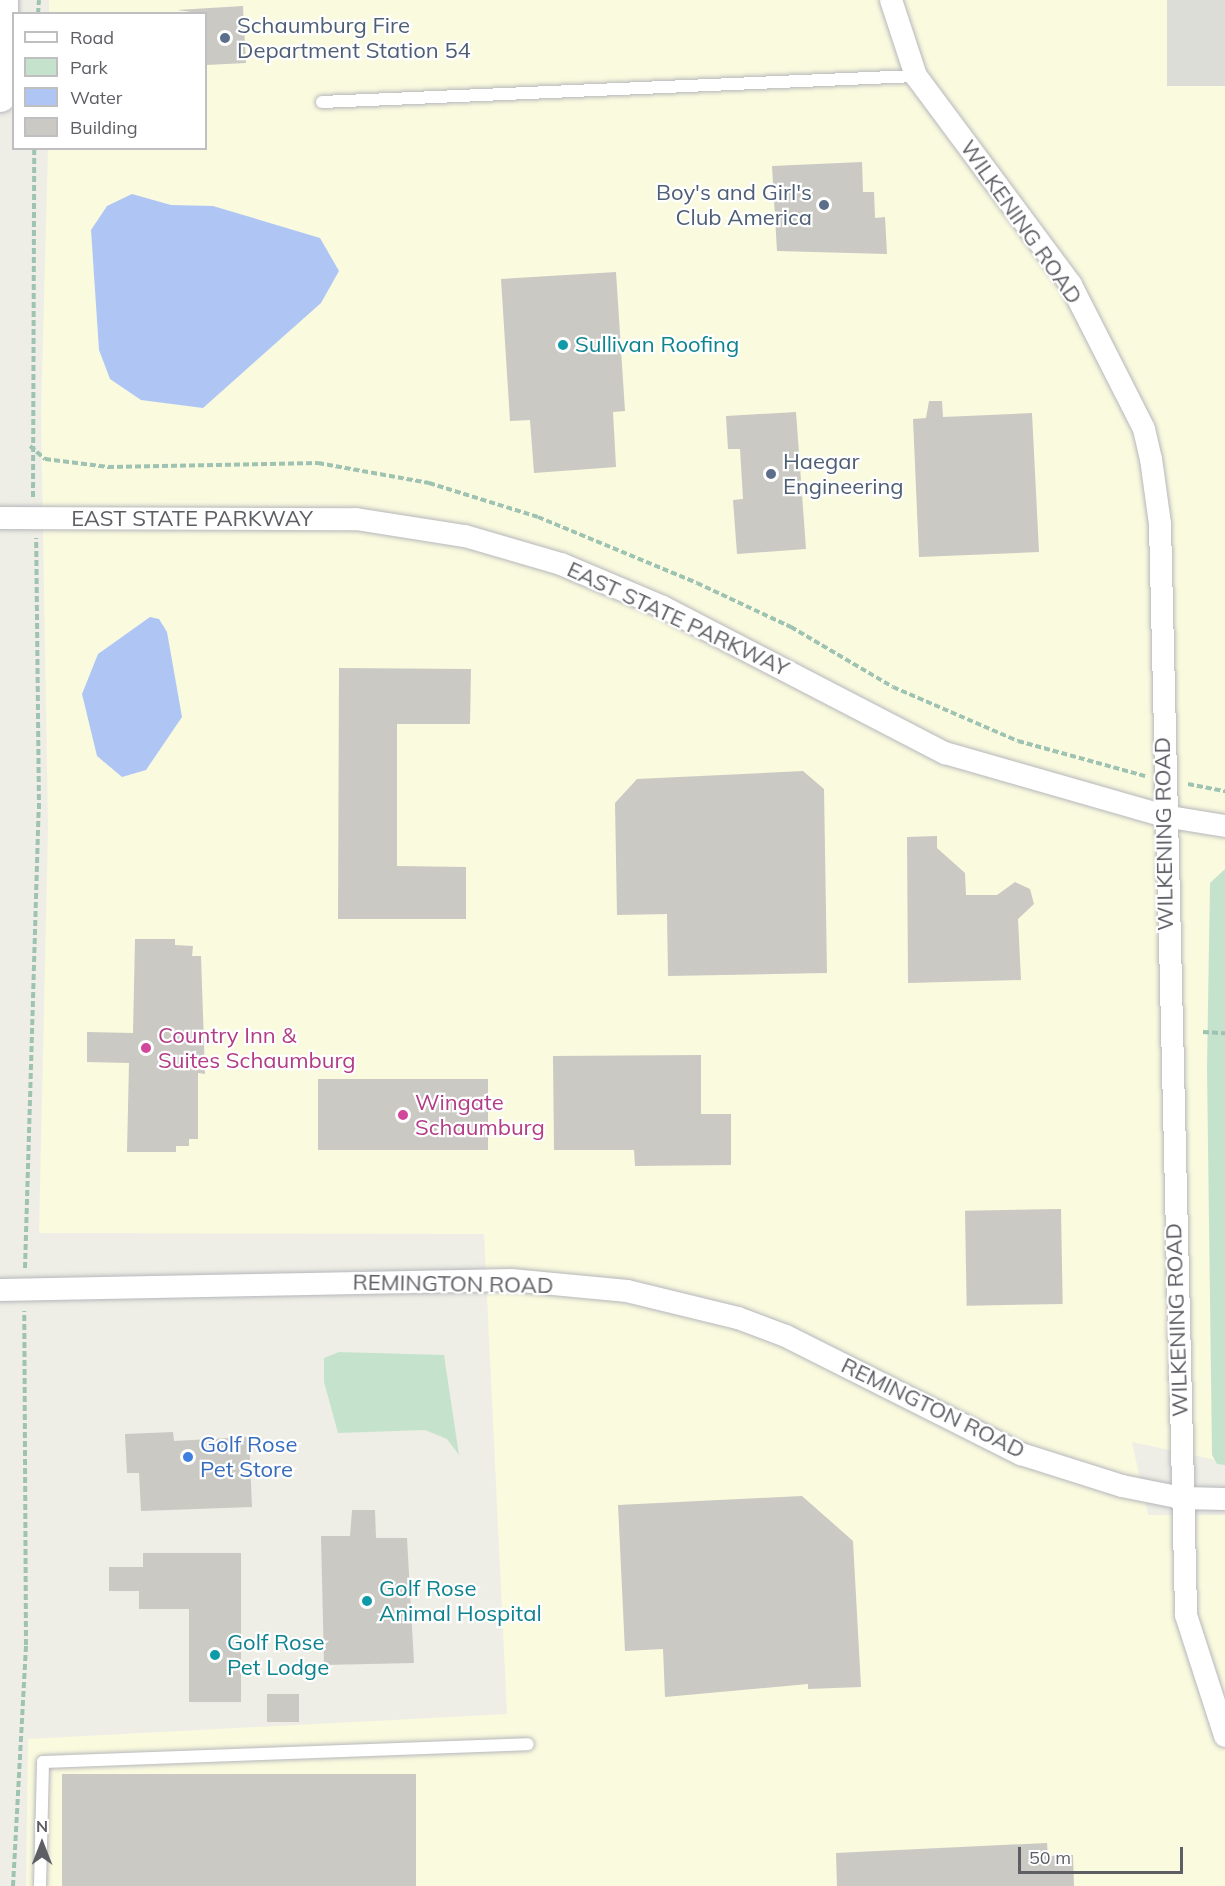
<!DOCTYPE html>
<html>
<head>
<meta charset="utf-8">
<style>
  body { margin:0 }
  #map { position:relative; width:1225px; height:1886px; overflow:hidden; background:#eeeee6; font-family:Mulish,sans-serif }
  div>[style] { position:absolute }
  .commercial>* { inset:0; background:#fafadf }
  .industrial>* { inset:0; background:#ddddd8; transform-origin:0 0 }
  .green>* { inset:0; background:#c5e3cc }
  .water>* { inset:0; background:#afc6f5 }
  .building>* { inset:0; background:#cac9c3; transform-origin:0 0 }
  .path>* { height:4px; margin-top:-2px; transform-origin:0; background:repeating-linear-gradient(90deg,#9fc3b2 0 6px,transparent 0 9px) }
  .roads { filter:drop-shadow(0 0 2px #b6b7bb) drop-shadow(0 0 2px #b6b7bb) }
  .lane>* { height:12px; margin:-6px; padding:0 6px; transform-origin:6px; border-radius:6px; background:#fff }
  .street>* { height:22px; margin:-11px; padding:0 11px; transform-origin:11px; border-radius:11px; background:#fff }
  .secondary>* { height:32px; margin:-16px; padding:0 16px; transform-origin:16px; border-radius:16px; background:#fff }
  .dots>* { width:16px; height:16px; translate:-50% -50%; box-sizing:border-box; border:3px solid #fff; border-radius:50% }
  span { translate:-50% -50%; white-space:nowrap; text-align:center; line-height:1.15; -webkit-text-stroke:4.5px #fff; paint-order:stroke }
  .service-label { font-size:22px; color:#4e5e75 }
  .left { translate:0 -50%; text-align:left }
  .right { translate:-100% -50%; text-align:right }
  .street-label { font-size:22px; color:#5e5f65 }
  .culture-label { font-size:22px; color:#0d838f }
  .hotel-label { font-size:22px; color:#b23c85 }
  .shop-label { font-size:22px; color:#366cbe }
  .legend { position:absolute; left:12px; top:12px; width:195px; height:138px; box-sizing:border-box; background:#fff; border:2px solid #bfbfc1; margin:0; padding:8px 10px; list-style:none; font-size:18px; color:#5e5f65 }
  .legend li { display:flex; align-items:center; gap:12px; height:30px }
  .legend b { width:30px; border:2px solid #bfbfc1 }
  .north { position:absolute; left:12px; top:1814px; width:60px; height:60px; -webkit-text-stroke:4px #fff; paint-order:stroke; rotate:0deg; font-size:16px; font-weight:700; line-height:24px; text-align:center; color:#5e5f65 }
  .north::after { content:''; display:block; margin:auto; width:21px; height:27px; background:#5e5f65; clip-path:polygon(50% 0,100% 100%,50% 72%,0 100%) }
  .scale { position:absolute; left:1018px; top:1847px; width:165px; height:27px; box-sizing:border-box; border:3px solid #5e5f65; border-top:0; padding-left:8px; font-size:18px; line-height:21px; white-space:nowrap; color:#5e5f65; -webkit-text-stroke:4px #fff; paint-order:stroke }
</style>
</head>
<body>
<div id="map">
  <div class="commercial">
    <div style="clip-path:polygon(49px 0,1225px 0,1225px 1462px,1132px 1442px,1148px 1515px,1225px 1515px,1225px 1886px,26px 1886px,28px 1739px,507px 1714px,484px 1234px,39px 1233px,48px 828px,41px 413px,48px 149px,206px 148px,206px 14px,49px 13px)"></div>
  </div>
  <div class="industrial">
    <div style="left:1167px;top:0;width:58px;height:86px"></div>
  </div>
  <div class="green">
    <div style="clip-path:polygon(1225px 869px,1225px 1465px,1217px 1464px,1212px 1455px,1207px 1068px,1210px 883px)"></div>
    <div style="clip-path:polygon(339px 1352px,444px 1355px,459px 1455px,447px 1439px,425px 1430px,338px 1433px,324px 1382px,324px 1358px)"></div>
  </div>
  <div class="water">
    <div style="clip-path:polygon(132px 194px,171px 205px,213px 206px,320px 238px,339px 271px,321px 303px,203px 408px,141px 400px,110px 379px,99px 350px,91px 230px,107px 206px)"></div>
    <div style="clip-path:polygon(150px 617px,159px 619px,167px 632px,182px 717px,146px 770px,122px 777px,97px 756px,82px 694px,98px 654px)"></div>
  </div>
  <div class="building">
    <div style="clip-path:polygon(243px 6px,246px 63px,206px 65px,206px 14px,177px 10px)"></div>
    <div style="clip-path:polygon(862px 162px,863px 192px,874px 192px,875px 218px,885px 217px,887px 254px,777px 251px,772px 166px)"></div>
    <div style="clip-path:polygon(616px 272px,625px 411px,613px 412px,616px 467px,534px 473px,530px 420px,510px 421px,501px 279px)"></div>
    <div style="clip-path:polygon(929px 401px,942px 401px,943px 417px,1032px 413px,1039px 552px,919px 557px,913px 419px,926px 418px)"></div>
    <div style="clip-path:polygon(796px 412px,806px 549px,737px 554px,733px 500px,743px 499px,740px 449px,728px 449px,726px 416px)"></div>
    <div style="clip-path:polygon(339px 668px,471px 669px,470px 724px,397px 724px,397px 866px,466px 867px,466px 919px,338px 919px)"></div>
    <div style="clip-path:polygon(803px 771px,824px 789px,827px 973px,668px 976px,667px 914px,617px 915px,615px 803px,637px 779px)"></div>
    <div style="clip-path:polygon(937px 836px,937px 848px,965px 873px,966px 895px,997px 895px,1015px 882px,1030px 889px,1034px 904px,1018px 919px,1021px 980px,908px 983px,907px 837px)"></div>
    <div style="clip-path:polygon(135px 939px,175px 939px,175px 945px,193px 946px,192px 956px,201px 956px,205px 1074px,198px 1073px,198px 1139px,189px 1139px,189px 1146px,176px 1146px,176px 1152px,127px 1152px,129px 1063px,87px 1062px,87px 1032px,133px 1033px)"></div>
    <div style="clip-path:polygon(701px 1055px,701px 1114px,731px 1114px,731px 1165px,635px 1166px,634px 1150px,554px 1150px,553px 1056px)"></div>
    <div style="left:318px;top:1079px;width:170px;height:71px"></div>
    <div style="left:1061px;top:1209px;width:95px;height:96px;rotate:89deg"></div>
    <div style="clip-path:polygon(173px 1432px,174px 1441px,249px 1437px,252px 1507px,141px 1511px,139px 1473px,127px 1473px,125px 1434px)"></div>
    <div style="clip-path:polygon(802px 1496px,853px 1541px,861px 1687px,808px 1689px,808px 1684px,665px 1697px,663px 1649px,625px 1651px,618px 1505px)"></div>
    <div style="clip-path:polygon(352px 1510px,375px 1510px,376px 1538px,407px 1538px,414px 1663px,324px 1665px,321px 1536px,350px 1536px)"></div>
    <div style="clip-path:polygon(143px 1553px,241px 1553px,241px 1702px,189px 1702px,189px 1609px,139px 1609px,139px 1591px,109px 1591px,109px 1567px,143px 1567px)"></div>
    <div style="left:267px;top:1694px;width:32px;height:28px"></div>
    <div style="left:62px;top:1774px;width:354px;height:112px"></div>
    <div style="clip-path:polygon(1047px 1843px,1048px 1856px,1073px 1855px,1074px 1886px,837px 1886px,836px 1853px)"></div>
  </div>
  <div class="path">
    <div style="left:38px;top:14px;width:14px;rotate:-86deg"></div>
    <div style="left:30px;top:446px;width:20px;rotate:41deg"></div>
    <div style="left:45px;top:459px;width:64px;rotate:7.2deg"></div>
    <div style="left:108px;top:467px;width:210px;rotate:-1.1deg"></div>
    <div style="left:318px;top:463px;width:113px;rotate:10.2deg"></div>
    <div style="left:429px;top:483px;width:114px;rotate:17.3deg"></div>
    <div style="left:538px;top:517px;width:172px;rotate:22.5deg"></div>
    <div style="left:697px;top:583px;width:104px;rotate:25.1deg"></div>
    <div style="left:791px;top:627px;width:118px;rotate:30.5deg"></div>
    <div style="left:893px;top:687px;width:136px;rotate:23.4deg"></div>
    <div style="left:1018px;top:741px;width:132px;rotate:15.4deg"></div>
    <div style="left:33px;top:497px;width:349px;rotate:-89.8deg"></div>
    <div style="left:1188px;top:784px;width:38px;rotate:11deg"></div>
    <div style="left:1203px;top:1032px;width:22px;rotate:3deg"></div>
    <div style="left:25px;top:1268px;width:459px;rotate:-88.3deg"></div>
    <div style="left:39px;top:809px;width:271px;rotate:-90.6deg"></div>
    <div style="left:13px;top:1886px;width:241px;rotate:-86.9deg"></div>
    <div style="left:26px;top:1645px;width:334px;rotate:-90.3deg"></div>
  </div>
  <div class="roads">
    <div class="lane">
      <div style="left:322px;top:102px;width:595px;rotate:-2.51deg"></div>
      <div style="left:40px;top:1886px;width:124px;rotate:-88.6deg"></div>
      <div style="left:43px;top:1762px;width:485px;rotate:-2.1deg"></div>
    </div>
    <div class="street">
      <div style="left:891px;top:0;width:80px;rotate:71.8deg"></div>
      <div style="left:916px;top:76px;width:260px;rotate:53.4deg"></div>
      <div style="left:1071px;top:285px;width:161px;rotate:63.1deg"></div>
      <div style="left:1144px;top:429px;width:31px;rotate:77deg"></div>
      <div style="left:1151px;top:459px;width:66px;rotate:82.1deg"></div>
      <div style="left:1160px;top:524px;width:1091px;rotate:88.63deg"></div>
      <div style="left:1186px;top:1615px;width:127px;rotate:72.1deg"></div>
      <div style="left:0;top:518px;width:356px;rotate:0.2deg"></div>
      <div style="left:356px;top:519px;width:110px;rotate:8.9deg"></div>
      <div style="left:465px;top:536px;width:100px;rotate:16.3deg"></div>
      <div style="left:561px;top:564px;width:111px;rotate:22.9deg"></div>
      <div style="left:663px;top:607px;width:318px;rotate:27.4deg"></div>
      <div style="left:945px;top:753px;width:228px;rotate:16deg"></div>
      <div style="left:1164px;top:816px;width:62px;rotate:9.3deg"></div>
      <div style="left:0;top:1290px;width:511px;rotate:-1.12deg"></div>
      <div style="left:511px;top:1280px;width:117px;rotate:5.4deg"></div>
      <div style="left:627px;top:1291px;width:114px;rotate:13.7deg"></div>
      <div style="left:738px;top:1318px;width:51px;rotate:20.6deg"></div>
      <div style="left:786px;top:1336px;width:263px;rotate:26.7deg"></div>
      <div style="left:1021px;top:1454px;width:106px;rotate:17.6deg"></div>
      <div style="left:1122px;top:1486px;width:61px;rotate:11.3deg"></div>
      <div style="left:1182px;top:1498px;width:43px;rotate:1.3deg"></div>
    </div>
    <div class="secondary">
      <div style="left:0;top:96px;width:96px;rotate:-88.8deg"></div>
    </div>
  </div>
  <div class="dots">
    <div style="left:225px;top:38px;background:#5c6f8a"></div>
    <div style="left:824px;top:205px;background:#5c6f8a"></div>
    <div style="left:563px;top:345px;background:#0f9aa8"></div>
    <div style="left:771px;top:474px;background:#5c6f8a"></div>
    <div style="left:146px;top:1048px;background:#d1479c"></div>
    <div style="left:403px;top:1115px;background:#d1479c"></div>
    <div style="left:188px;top:1457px;background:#3f7fe0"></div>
    <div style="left:367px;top:1601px;background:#0f9aa8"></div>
    <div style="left:215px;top:1655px;background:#0f9aa8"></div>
  </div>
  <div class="service-label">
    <span class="left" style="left:237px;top:38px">Schaumburg Fire<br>Department Station 54</span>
    <span class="right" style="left:812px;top:205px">Boy's and Girl's<br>Club America</span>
    <span class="left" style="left:783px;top:474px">Haegar<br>Engineering</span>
  </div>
  <div class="street-label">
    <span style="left:1021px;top:222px;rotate:55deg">WILKENING ROAD</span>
    <span style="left:192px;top:519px">EAST STATE PARKWAY</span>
    <span style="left:678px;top:619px;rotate:25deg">EAST STATE PARKWAY</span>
    <span style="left:1164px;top:834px;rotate:-91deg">WILKENING ROAD</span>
    <span style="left:453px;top:1284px;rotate:1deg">REMINGTON ROAD</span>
    <span style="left:1177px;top:1320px;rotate:-92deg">WILKENING ROAD</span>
    <span style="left:933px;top:1408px;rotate:26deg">REMINGTON ROAD</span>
  </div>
  <div class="culture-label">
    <span class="left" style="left:575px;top:345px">Sullivan Roofing</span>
    <span class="left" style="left:379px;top:1601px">Golf Rose<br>Animal Hospital</span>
    <span class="left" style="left:227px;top:1655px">Golf Rose<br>Pet Lodge</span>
  </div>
  <div class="hotel-label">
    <span class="left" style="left:158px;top:1048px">Country Inn &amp;<br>Suites Schaumburg</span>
    <span class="left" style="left:415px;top:1115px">Wingate<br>Schaumburg</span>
  </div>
  <div class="shop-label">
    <span class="left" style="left:200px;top:1457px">Golf Rose<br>Pet Store</span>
  </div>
  <ul class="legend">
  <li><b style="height:8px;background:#fff"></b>Road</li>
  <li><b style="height:16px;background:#c5e3cc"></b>Park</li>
  <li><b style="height:16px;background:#afc6f5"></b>Water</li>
  <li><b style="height:16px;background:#cac9c3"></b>Building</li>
  </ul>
  <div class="north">N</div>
  <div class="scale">50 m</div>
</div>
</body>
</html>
